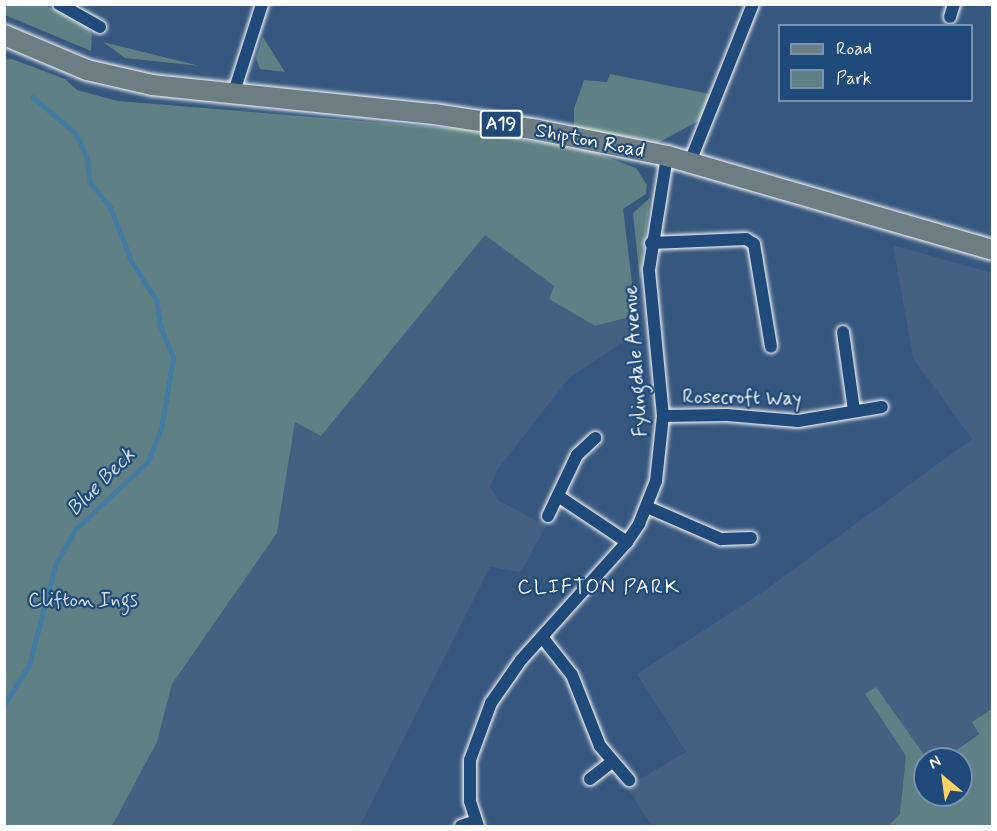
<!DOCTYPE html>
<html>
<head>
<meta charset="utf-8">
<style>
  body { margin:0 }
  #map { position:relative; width:997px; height:831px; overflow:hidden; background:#36577e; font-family:Mynerve,sans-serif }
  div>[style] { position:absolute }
  .built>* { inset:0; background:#466081 }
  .green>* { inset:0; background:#5f8084 }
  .stream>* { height:4.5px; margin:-2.25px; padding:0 2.25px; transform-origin:2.25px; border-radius:2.25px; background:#447aa0 }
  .roads { filter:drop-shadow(0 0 2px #fff) drop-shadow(0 0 2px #fff) }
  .street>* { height:12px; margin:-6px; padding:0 6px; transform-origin:6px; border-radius:6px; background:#1f4a7a }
  .primary>* { height:20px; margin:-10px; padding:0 10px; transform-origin:10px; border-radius:10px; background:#6d7d84 }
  span { translate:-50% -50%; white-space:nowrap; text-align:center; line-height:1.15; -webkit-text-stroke:4.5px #1f4a7a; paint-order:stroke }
  .shield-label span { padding:2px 4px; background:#1f4a7a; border:2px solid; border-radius:4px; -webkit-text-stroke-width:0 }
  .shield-label { font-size:18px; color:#fff; font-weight:700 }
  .street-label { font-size:20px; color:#fff }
  .park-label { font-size:20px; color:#d7dfe0 }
  .water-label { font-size:21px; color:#d0dee7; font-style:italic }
  .neighbourhood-label { font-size:21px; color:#fff; letter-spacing:1.5px }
  .frame { position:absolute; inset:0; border:6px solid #fff; pointer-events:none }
  .legend { position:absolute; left:778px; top:24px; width:195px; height:78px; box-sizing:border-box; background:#1f4a7a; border:2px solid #7992af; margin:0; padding:8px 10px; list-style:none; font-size:18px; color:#fff }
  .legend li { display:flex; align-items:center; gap:12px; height:30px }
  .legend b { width:30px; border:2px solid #7992af }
  .north { position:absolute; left:913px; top:747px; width:60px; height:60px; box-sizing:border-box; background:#1f4a7a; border:2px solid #7992af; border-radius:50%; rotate:331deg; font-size:16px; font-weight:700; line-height:24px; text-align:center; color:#fff }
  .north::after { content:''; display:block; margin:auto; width:21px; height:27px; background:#ffd166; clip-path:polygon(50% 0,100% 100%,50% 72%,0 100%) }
</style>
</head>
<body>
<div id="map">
  <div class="built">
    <div style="clip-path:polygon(485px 234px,555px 286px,549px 299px,595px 326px,626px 318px,633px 336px,569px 378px,497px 470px,490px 487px,498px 500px,546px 526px,521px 572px,490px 567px,360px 826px,112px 826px,157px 742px,172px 684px,277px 533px,295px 422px,321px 435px)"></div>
    <div style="clip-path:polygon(893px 245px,992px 273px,992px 723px,944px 759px,925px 759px,900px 814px,888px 826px,652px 826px,627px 787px,686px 752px,637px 674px,764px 591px,972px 439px,913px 358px)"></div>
  </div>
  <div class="green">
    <div style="clip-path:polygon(4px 5px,45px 5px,87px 27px,92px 34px,91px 51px,5px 15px)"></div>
    <div style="clip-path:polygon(263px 37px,285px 72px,260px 69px,256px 58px)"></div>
    <div style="clip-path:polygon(103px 42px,200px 66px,125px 58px)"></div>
    <div style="clip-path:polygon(12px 59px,65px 79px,77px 90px,118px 101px,459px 129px,590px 151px,636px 168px,647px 185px,646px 194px,623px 209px,633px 291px,633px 306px,626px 318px,595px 326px,549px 299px,554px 286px,485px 235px,321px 436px,295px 422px,277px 533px,172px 684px,157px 742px,112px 826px,5px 826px,4px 60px)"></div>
    <div style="clip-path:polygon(610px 74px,710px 94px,702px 119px,656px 144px,574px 127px,574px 109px,584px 80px,607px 82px)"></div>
    <div style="clip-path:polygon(650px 198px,640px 281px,633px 213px)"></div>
    <div style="clip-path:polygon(876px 687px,927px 759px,925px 795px,961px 795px,961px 759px,944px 759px,979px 734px,972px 722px,992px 709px,992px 826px,888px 826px,900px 814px,906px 756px,865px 694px)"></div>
  </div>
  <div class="stream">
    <div style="left:4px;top:705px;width:47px;rotate:-58deg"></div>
    <div style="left:29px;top:665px;width:106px;rotate:-75.2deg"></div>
    <div style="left:56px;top:563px;width:39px;rotate:-60deg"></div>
    <div style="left:76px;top:529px;width:99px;rotate:-43.4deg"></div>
    <div style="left:148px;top:461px;width:35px;rotate:-68deg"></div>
    <div style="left:161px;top:429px;width:72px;rotate:-80.4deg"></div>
    <div style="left:173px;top:358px;width:35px;rotate:-112deg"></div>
    <div style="left:160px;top:325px;width:25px;rotate:-99deg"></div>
    <div style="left:156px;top:300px;width:46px;rotate:-122.7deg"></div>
    <div style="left:131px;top:261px;width:58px;rotate:-111.3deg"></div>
    <div style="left:110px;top:207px;width:31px;rotate:-130deg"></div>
    <div style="left:90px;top:183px;width:25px;rotate:-97deg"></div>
    <div style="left:87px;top:158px;width:28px;rotate:-116deg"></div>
    <div style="left:75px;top:133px;width:55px;rotate:-140.2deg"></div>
  </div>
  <div class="roads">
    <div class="street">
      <div style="left:59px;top:4px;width:47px;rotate:29.3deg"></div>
      <div style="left:950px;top:17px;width:14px;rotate:-73deg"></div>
      <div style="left:233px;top:95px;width:96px;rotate:-72.3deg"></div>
      <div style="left:690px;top:162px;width:170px;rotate:-68.3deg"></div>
      <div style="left:651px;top:243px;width:95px;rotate:-2.4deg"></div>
      <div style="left:746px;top:239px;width:9px;rotate:32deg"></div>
      <div style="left:754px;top:244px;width:104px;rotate:80.6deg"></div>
      <div style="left:843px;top:332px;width:79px;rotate:82deg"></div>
      <div style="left:663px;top:416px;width:64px;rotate:-0.9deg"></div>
      <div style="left:727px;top:415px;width:71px;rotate:4.8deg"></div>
      <div style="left:798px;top:421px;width:85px;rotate:-9.5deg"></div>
      <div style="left:558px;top:496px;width:83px;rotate:33.7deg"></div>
      <div style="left:647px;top:507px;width:81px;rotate:23.4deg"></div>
      <div style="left:721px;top:539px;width:30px;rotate:-2deg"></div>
      <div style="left:548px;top:516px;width:68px;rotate:-64.6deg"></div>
      <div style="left:577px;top:455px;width:25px;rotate:-43deg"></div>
      <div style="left:542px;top:637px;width:48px;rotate:51.7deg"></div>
      <div style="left:572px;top:675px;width:76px;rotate:68.5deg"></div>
      <div style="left:600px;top:746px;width:45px;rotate:49.5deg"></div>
      <div style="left:590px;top:779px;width:28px;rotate:-38deg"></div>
      <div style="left:461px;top:826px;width:16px;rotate:-18deg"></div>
      <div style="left:478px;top:826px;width:26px;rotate:-108deg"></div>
      <div style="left:470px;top:801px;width:41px;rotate:-90deg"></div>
      <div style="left:470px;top:760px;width:61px;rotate:-69.8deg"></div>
      <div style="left:491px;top:703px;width:52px;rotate:-55.1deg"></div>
      <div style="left:521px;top:660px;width:159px;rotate:-48.1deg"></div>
      <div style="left:627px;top:542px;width:22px;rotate:-56deg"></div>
      <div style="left:639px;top:524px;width:46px;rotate:-68.4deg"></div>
      <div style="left:656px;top:481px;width:65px;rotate:-83.9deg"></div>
      <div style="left:663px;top:416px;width:147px;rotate:-95.5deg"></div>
      <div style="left:649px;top:270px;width:115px;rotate:-81deg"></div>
    </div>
    <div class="primary">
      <div style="left:4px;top:35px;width:90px;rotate:22.9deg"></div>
      <div style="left:87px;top:70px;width:67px;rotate:13deg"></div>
      <div style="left:152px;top:85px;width:283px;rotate:5.9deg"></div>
      <div style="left:434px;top:114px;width:105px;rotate:8.7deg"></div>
      <div style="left:538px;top:130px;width:132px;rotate:11.4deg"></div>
      <div style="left:667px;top:156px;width:338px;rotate:16.1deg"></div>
    </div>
  </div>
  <div class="shield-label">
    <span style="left:501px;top:124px">A19</span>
  </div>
  <div class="street-label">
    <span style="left:590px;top:141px;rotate:11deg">Shipton Road</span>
    <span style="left:636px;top:361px;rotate:-94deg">Fylingdale Avenue</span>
    <span style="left:742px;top:398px;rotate:1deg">Rosecroft Way</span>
  </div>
  <div class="park-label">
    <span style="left:83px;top:600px">Clifton Ings</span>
  </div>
  <div class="water-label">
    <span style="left:101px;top:482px;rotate:-45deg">Blue Beck</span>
  </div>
  <div class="neighbourhood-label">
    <span style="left:599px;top:587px">CLIFTON PARK</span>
  </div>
  <div class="frame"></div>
  <ul class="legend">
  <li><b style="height:8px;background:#6d7d84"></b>Road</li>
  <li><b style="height:16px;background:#5f8084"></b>Park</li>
  </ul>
  <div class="north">N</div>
</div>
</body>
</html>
